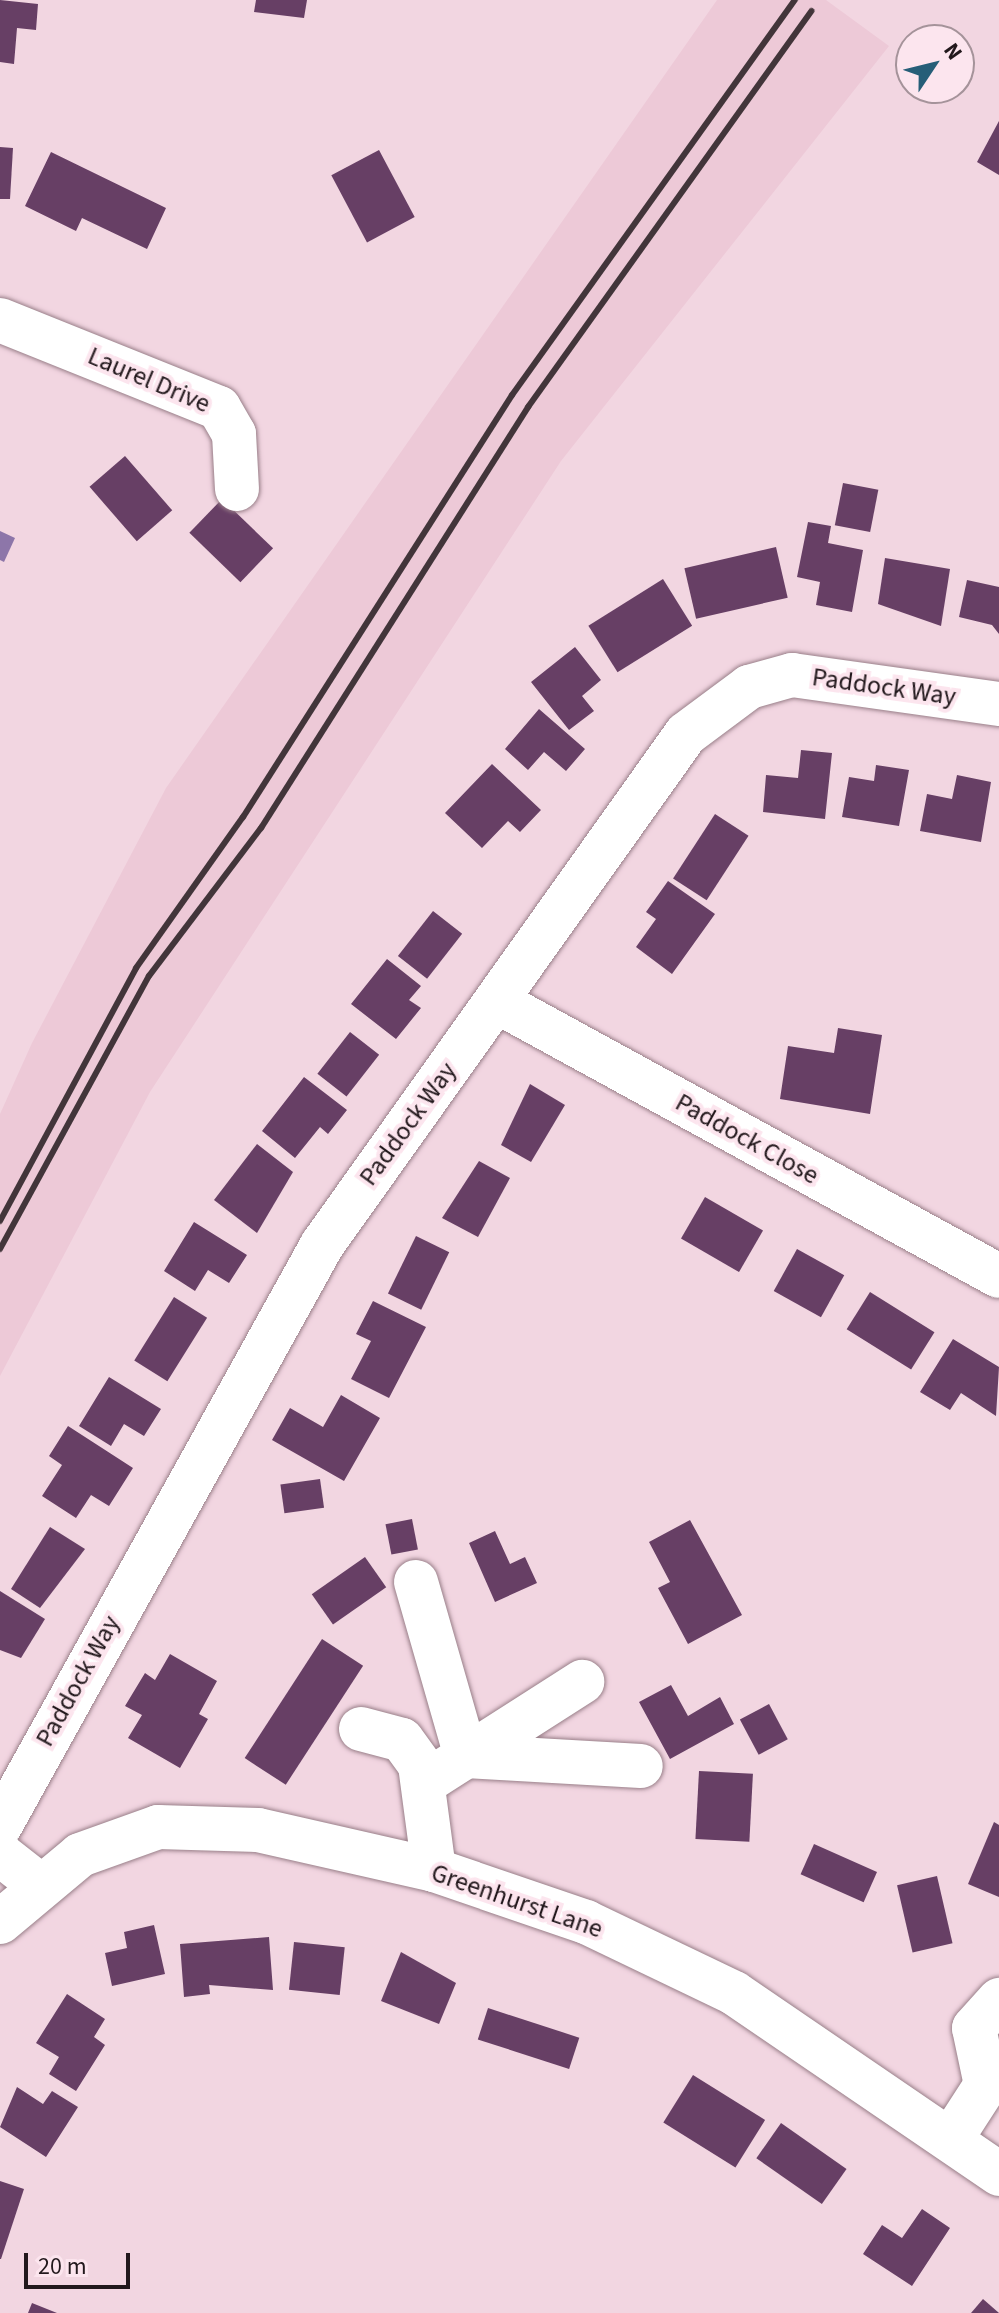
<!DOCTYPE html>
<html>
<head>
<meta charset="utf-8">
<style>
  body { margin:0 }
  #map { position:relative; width:999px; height:2313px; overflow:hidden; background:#f2d6e1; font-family:"Source Sans 3",sans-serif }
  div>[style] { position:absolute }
  .built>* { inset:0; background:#edc9d7 }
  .water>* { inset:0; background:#8d76a9 }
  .building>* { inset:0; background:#673f65; transform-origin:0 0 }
  .roads { filter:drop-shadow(0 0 2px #997f89) drop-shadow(0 0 2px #997f89) }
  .minor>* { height:44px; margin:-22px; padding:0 22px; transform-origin:22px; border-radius:22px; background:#fff }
  .rail>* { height:6px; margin:-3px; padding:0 3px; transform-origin:3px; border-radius:3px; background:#42353a }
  span { translate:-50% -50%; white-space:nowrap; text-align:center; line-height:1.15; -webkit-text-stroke:8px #fce5ee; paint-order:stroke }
  .street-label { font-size:26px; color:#22181c }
  .north { position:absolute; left:895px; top:24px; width:80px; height:80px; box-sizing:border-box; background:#fce5ee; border:2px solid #a5939a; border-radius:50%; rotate:55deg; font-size:22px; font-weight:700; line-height:32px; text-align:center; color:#22181c }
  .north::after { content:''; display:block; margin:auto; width:28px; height:36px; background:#265e78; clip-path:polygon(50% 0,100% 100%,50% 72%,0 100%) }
  .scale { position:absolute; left:24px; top:2253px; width:106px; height:36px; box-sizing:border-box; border:4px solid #22181c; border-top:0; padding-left:10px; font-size:24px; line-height:28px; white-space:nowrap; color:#22181c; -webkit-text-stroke:6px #fce5ee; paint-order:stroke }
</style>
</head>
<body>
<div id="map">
  <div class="built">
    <div style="clip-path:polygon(717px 0,826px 0,889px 46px,561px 461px,150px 1092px,0 1376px,0 1114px,32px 1043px,166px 788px)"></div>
  </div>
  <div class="water">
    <div style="clip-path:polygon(0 531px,15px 538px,4px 562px,0 560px)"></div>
  </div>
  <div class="building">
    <div style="clip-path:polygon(0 0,38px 4px,36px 30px,17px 28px,14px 64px,0 62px)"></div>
    <div style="clip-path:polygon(256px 0,307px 0,304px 18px,254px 12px)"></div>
    <div style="clip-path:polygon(999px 121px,999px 175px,977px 162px)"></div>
    <div style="clip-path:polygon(0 147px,13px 148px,10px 199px,0 199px)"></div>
    <div style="left:379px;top:150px;width:76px;height:54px;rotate:62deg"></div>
    <div style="clip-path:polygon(51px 152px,166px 208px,147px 249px,82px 218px,76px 231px,25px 206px)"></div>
    <div style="left:125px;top:456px;width:72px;height:47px;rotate:49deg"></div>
    <div style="left:843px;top:483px;width:36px;height:43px;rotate:11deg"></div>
    <div style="left:222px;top:499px;width:71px;height:47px;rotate:44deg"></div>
    <div style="clip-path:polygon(808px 522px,831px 526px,828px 543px,863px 550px,852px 612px,816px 605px,820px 582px,797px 577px)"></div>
    <div style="left:776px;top:547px;width:52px;height:94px;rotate:77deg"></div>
    <div style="clip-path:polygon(885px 558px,950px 569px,941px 626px,878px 604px)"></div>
    <div style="left:663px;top:579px;width:55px;height:88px;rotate:58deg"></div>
    <div style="clip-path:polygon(967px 580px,999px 587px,999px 634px,992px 625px,959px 617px)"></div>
    <div style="clip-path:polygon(575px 647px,601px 680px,582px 696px,594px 711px,569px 730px,531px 682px)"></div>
    <div style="clip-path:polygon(539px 709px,585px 749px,566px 771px,544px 752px,528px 770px,505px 749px)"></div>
    <div style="clip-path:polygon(801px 750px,832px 753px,825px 819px,763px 812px,766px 775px,798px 778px)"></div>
    <div style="clip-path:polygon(492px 764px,541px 810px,520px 832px,508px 821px,482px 848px,445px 813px)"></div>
    <div style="clip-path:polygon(876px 765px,909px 770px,899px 826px,842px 817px,849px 777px,874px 781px)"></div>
    <div style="clip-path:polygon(957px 775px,991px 782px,981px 842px,920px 831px,927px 794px,952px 799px)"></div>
    <div style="left:715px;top:814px;width:40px;height:77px;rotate:33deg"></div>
    <div style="clip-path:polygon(668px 881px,715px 914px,672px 974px,636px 947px,656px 919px,646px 912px)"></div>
    <div style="left:433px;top:911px;width:37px;height:57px;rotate:38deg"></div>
    <div style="clip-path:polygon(387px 959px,421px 986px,409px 1000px,421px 1008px,396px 1039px,351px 1004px)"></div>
    <div style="clip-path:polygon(838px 1028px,882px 1035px,870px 1114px,780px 1099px,788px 1046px,834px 1053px)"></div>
    <div style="left:350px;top:1032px;width:37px;height:53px;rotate:38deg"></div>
    <div style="clip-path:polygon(304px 1077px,347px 1110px,328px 1134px,320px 1127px,295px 1158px,262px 1131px)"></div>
    <div style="clip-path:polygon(530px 1084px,565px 1105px,531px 1162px,501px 1145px)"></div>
    <div style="clip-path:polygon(257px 1144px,293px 1172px,257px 1233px,214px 1200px)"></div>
    <div style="clip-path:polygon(479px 1161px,510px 1178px,478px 1237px,442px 1218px)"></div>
    <div style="left:705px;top:1197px;width:67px;height:48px;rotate:30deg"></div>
    <div style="clip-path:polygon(194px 1222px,247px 1255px,229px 1283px,208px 1270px,195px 1291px,164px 1271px)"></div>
    <div style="left:416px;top:1236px;width:37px;height:64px;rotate:26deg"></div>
    <div style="left:797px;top:1249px;width:54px;height:48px;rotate:29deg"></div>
    <div style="left:870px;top:1292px;width:76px;height:44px;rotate:32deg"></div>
    <div style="left:174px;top:1297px;width:39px;height:75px;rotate:32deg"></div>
    <div style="clip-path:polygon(373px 1301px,426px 1327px,389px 1398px,351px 1379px,371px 1341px,356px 1334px)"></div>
    <div style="clip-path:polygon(953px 1339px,999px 1367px,996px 1416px,961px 1393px,950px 1410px,920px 1392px)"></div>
    <div style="clip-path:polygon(109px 1377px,161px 1409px,144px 1436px,124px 1424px,111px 1446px,79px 1426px)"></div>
    <div style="clip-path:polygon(341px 1395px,380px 1418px,344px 1481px,272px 1440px,290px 1408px,323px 1427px)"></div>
    <div style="clip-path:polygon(68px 1426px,133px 1468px,109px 1506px,91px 1495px,76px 1518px,42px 1496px,62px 1465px,49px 1456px)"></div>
    <div style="left:320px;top:1479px;width:29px;height:40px;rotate:82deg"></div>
    <div style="left:412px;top:1519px;width:31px;height:27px;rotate:79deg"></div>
    <div style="clip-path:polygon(690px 1520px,742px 1615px,688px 1644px,658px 1588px,670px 1582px,649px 1542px)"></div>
    <div style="clip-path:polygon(50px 1527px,85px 1549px,40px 1608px,11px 1589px)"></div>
    <div style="clip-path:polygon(495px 1531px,510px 1564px,525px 1557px,537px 1583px,495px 1602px,469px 1543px)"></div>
    <div style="left:365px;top:1557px;width:37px;height:65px;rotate:55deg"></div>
    <div style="clip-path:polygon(0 1591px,45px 1619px,21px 1658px,0 1650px)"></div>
    <div style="left:322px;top:1639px;width:49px;height:142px;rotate:33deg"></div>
    <div style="clip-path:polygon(170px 1654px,217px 1681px,199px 1714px,208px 1719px,180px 1768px,128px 1738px,142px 1715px,125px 1706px,145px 1673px,155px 1680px)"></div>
    <div style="clip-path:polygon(671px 1685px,688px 1716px,720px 1697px,734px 1724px,670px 1759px,639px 1702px)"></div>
    <div style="left:769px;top:1704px;width:40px;height:33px;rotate:62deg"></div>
    <div style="left:699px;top:1771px;width:54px;height:68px;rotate:3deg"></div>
    <div style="clip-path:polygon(994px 1822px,999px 1825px,999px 1897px,968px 1884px)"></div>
    <div style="left:814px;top:1844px;width:69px;height:33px;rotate:24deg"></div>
    <div style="left:937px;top:1876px;width:69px;height:41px;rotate:77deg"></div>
    <div style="clip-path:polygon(154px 1925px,165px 1974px,112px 1986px,105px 1953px,127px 1948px,124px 1932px)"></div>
    <div style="clip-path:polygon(269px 1937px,273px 1990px,209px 1985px,210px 1994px,184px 1997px,180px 1944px)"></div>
    <div style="left:294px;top:1942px;width:51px;height:48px;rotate:6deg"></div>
    <div style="clip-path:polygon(401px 1952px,456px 1983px,439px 2024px,381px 2001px)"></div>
    <div style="clip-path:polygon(67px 1994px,105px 2019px,94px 2037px,105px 2045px,76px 2091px,49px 2074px,59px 2057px,36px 2043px)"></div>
    <div style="left:488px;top:2008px;width:96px;height:33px;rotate:18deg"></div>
    <div style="left:693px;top:2075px;width:85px;height:56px;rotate:32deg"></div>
    <div style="clip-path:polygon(17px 2087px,43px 2104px,52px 2091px,78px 2107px,46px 2157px,0 2127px)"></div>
    <div style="left:781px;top:2123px;width:80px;height:43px;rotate:35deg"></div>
    <div style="clip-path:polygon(0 2181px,24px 2189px,1px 2259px,0 2259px)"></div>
    <div style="clip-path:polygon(922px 2209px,950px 2228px,912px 2286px,863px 2254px,882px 2225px,902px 2238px)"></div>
    <div style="clip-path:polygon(983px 2299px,999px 2313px,971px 2313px)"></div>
    <div style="clip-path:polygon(32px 2303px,57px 2313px,28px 2313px)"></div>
  </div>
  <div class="roads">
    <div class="minor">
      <div style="left:0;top:320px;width:236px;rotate:21.9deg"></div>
      <div style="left:219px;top:408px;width:30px;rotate:60deg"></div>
      <div style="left:234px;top:434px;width:55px;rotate:86.9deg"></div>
      <div style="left:496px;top:1001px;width:573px;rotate:28.67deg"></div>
      <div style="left:416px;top:1582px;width:181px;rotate:74deg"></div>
      <div style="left:466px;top:1756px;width:175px;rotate:3.3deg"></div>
      <div style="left:361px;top:1729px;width:42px;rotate:15deg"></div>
      <div style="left:402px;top:1740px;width:31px;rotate:54deg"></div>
      <div style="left:420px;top:1765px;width:106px;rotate:82.4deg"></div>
      <div style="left:424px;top:1783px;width:188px;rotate:-32.6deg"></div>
      <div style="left:0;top:1826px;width:664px;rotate:-61deg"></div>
      <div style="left:322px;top:1245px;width:627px;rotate:-54.54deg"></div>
      <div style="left:686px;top:734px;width:79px;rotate:-36.7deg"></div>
      <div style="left:749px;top:687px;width:45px;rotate:-15.6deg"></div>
      <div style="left:792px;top:675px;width:209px;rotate:8deg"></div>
      <div style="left:0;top:1854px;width:47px;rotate:38.1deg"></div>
      <div style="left:0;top:1922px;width:104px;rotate:-39.9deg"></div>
      <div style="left:80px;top:1855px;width:83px;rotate:-19.7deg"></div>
      <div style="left:158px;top:1827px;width:100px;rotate:1.7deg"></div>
      <div style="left:258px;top:1830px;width:180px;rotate:12.8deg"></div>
      <div style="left:434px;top:1870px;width:161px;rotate:18.9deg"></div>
      <div style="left:586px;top:1922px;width:164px;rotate:25.6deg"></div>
      <div style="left:734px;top:1993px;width:321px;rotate:34.3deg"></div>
      <div style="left:951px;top:2139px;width:64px;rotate:-57.1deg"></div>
      <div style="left:986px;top:2085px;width:58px;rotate:-101.9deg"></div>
      <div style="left:974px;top:2028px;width:38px;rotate:-48deg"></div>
    </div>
  </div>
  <div class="rail">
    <div style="left:0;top:1221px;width:287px;rotate:-61.7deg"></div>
    <div style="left:136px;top:968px;width:185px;rotate:-54.7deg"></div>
    <div style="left:243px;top:817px;width:500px;rotate:-57.48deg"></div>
    <div style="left:512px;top:395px;width:486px;rotate:-54.4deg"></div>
    <div style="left:0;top:1249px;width:311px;rotate:-61.4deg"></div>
    <div style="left:149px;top:976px;width:186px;rotate:-52.9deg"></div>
    <div style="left:261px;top:828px;width:499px;rotate:-57.6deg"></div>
    <div style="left:528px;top:407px;width:487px;rotate:-54.4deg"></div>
  </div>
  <div class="street-label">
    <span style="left:149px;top:380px;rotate:23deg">Laurel Drive</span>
    <span style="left:884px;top:687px;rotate:8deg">Paddock Way</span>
    <span style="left:408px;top:1124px;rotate:-54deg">Paddock Way</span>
    <span style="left:747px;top:1139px;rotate:29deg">Paddock Close</span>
    <span style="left:78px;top:1681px;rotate:-61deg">Paddock Way</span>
    <span style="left:517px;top:1901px;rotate:19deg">Greenhurst Lane</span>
  </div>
  <div class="north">N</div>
  <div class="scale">20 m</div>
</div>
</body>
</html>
